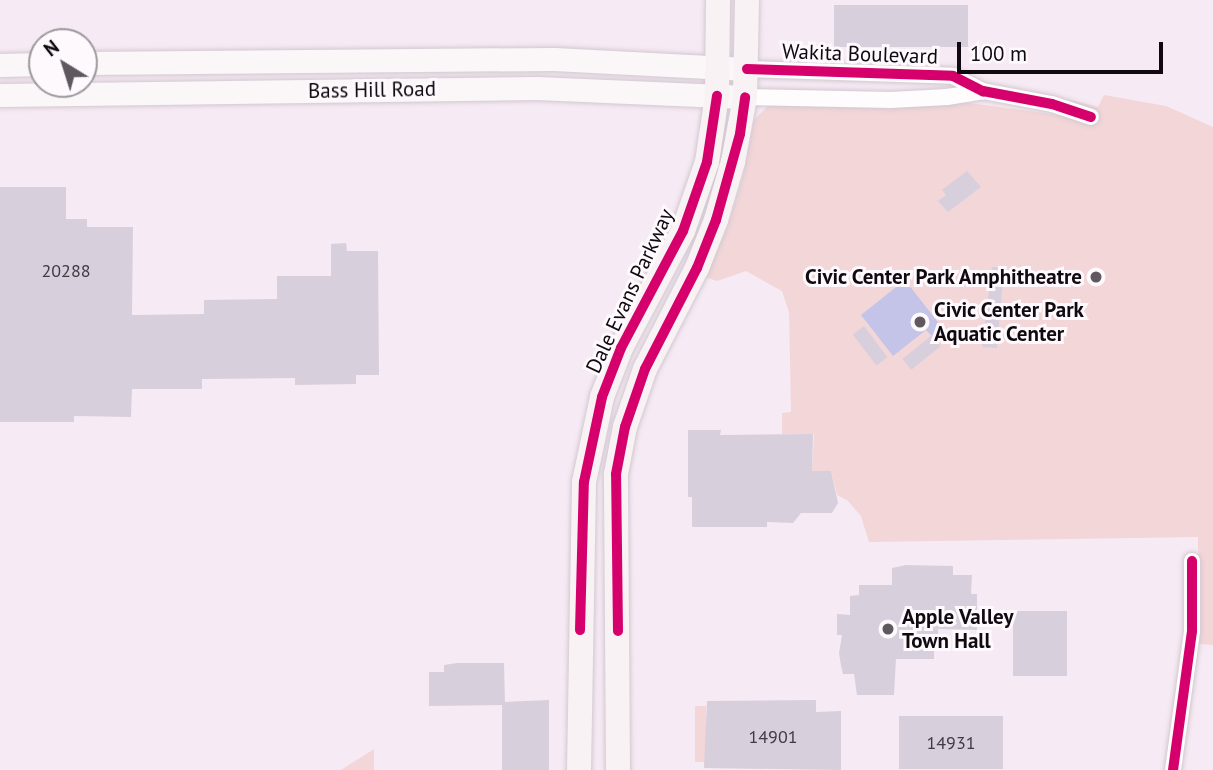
<!DOCTYPE html>
<html>
<head>
<meta charset="utf-8">
<style>
  body { margin:0 }
  #map { position:relative; width:1213px; height:770px; overflow:hidden; background:#f6eaf4; font-family:"PT Sans",sans-serif }
  div>[style] { position:absolute }
  .green>* { inset:0; background:#f2d6d8; transform-origin:0 0 }
  .water>* { inset:0; background:#c3c4e8 }
  .building>* { inset:0; background:#d8cfdc; transform-origin:0 0 }
  .roads { filter:drop-shadow(0 0 2px #d2c8d0) drop-shadow(0 0 2px #d2c8d0) }
  .street>* { height:16px; margin:-8px; padding:0 8px; transform-origin:8px; border-radius:8px; background:#fefcfd }
  .secondary>* { height:23px; margin:-11.5px; padding:0 11.5px; transform-origin:11.5px; border-radius:11.5px; background:#fbf7f9 }
  .primary>* { height:24px; margin:-12px; padding:0 12px; transform-origin:12px; border-radius:12px; background:#f8f2f5 }
  .cycleway>* { height:10px; margin:-5px; padding:0 5px; transform-origin:5px; border-radius:5px; background:#d6006c }
  .dots>* { width:19px; height:19px; translate:-50% -50%; box-sizing:border-box; border:4px solid #fdf9fc; border-radius:50% }
  span { translate:-50% -50%; white-space:nowrap; text-align:center; line-height:1.15; -webkit-text-stroke:6px #fdf9fc; paint-order:stroke }
  .number-label { font-size:18px; color:#423a42 }
  .number-label span { -webkit-text-stroke-width:0 }
  .street-label { font-size:21px; color:#10090f }
  .poi-label { font-size:21px; color:#10090f; font-weight:700 }
  .right { translate:-100% -50%; text-align:right }
  .left { translate:0 -50%; text-align:left }
  .north { position:absolute; left:28px; top:28px; width:70px; height:70px; box-sizing:border-box; background:#fdf9fc; border:2px solid #9e999d; border-radius:50%; rotate:322deg; font-size:19px; font-weight:700; line-height:28px; text-align:center; color:#10090f }
  .north::after { content:''; display:block; margin:auto; width:24px; height:32px; background:#60585f; clip-path:polygon(50% 0,100% 100%,50% 72%,0 100%) }
  .scale { position:absolute; left:957px; top:42px; width:206px; height:32px; box-sizing:border-box; border:4px solid #10090f; border-top:0; padding-left:9px; font-size:21px; line-height:24px; white-space:nowrap; color:#10090f; -webkit-text-stroke:5px #fdf9fc; paint-order:stroke }
</style>
</head>
<body>
<div id="map">
  <div class="green">
    <div style="clip-path:polygon(1104px 95px,1166px 106px,1213px 127px,1213px 645px,1199px 644px,1198px 537px,869px 542px,861px 516px,847px 500px,837px 495px,831px 471px,812px 471px,814px 434px,782px 434px,782px 413px,791px 412px,789px 312px,782px 291px,746px 271px,717px 281px,705px 277px,727px 228px,743px 176px,754px 120px,769px 105px,969px 103px,1066px 116px,1071px 100px,1098px 107px)"></div>
    <div style="left:695px;top:706px;width:11px;height:56px"></div>
    <div style="clip-path:polygon(374px 749px,374px 770px,341px 770px)"></div>
  </div>
  <div class="water">
    <div style="clip-path:polygon(905px 280px,944px 330px,934px 338px,926px 330px,893px 356px,861px 315px)"></div>
  </div>
  <div class="building">
    <div style="left:834px;top:5px;width:134px;height:42px"></div>
    <div style="clip-path:polygon(967px 171px,981px 187px,948px 212px,938px 201px,946px 195px,942px 190px)"></div>
    <div style="clip-path:polygon(0 187px,66px 187px,66px 219px,87px 219px,87px 227px,133px 227px,132px 315px,204px 314px,204px 300px,277px 299px,277px 276px,331px 276px,331px 244px,346px 243px,347px 251px,378px 251px,379px 375px,356px 375px,356px 384px,295px 385px,295px 378px,202px 379px,202px 389px,132px 389px,131px 417px,74px 416px,74px 422px,0 422px)"></div>
    <div style="clip-path:polygon(992px 267px,1004px 268px,997px 348px,982px 347px)"></div>
    <div style="left:864px;top:326px;width:39px;height:14px;rotate:53deg"></div>
    <div style="left:932px;top:335px;width:14px;height:38px;rotate:51deg"></div>
    <div style="clip-path:polygon(688px 430px,721px 430px,720px 435px,813px 434px,812px 471px,831px 471px,838px 503px,832px 513px,801px 513px,793px 523px,767px 522px,767px 527px,692px 527px,692px 497px,688px 497px)"></div>
    <div style="clip-path:polygon(906px 565px,953px 566px,953px 575px,972px 575px,971px 594px,977px 594px,977px 630px,938px 629px,938px 635px,934px 635px,934px 659px,896px 659px,894px 695px,857px 695px,854px 674px,843px 674px,841px 666px,839px 653px,842px 635px,837px 635px,837px 614px,850px 615px,850px 596px,859px 595px,859px 585px,892px 585px,892px 568px)"></div>
    <div style="left:1013px;top:611px;width:54px;height:65px"></div>
    <div style="clip-path:polygon(457px 663px,504px 663px,505px 702px,549px 700px,549px 770px,502px 770px,502px 705px,429px 706px,429px 672px,444px 672px,444px 665px)"></div>
    <div style="clip-path:polygon(816px 700px,816px 712px,841px 711px,841px 770px,704px 768px,707px 701px)"></div>
    <div style="left:899px;top:716px;width:104px;height:53px"></div>
  </div>
  <div class="roads">
    <div class="street">
      <div style="left:747px;top:69px;width:206px;rotate:1.9deg"></div>
      <div style="left:953px;top:76px;width:34px;rotate:27deg"></div>
      <div style="left:983px;top:91px;width:70px;rotate:10.7deg"></div>
      <div style="left:1052px;top:104px;width:41px;rotate:18.4deg"></div>
      <div style="left:745px;top:97px;width:146px;rotate:1.2deg"></div>
      <div style="left:891px;top:100px;width:56px;rotate:-3.1deg"></div>
      <div style="left:947px;top:97px;width:36px;rotate:-9deg"></div>
      <div style="left:1173px;top:770px;width:140px;rotate:-82.2deg"></div>
      <div style="left:1192px;top:631px;width:70px;rotate:-90deg"></div>
    </div>
    <div class="secondary">
      <div style="left:84px;top:63px;width:470px;rotate:-0.5deg"></div>
      <div style="left:554px;top:59px;width:193px;rotate:3deg"></div>
      <div style="left:0;top:65px;width:42px;rotate:-1.4deg"></div>
      <div style="left:0;top:95px;width:537px;rotate:-0.75deg"></div>
      <div style="left:537px;top:88px;width:208px;rotate:2.5deg"></div>
    </div>
    <div class="primary">
      <div style="left:579px;top:770px;width:288px;rotate:-89deg"></div>
      <div style="left:584px;top:482px;width:87px;rotate:-78deg"></div>
      <div style="left:602px;top:397px;width:53px;rotate:-68.8deg"></div>
      <div style="left:621px;top:348px;width:132px;rotate:-62.1deg"></div>
      <div style="left:683px;top:231px;width:73px;rotate:-70.8deg"></div>
      <div style="left:707px;top:162px;width:67px;rotate:-81.4deg"></div>
      <div style="left:717px;top:96px;width:96px;rotate:-89.4deg"></div>
      <div style="left:618px;top:770px;width:296px;rotate:-90.4deg"></div>
      <div style="left:616px;top:474px;width:48px;rotate:-79.2deg"></div>
      <div style="left:625px;top:427px;width:61px;rotate:-71deg"></div>
      <div style="left:645px;top:369px;width:114px;rotate:-62.8deg"></div>
      <div style="left:697px;top:268px;width:52px;rotate:-68.4deg"></div>
      <div style="left:716px;top:220px;width:60px;rotate:-73.7deg"></div>
      <div style="left:733px;top:162px;width:66px;rotate:-79.5deg"></div>
      <div style="left:745px;top:97px;width:97px;rotate:-88.8deg"></div>
    </div>
  </div>
  <div class="cycleway">
    <div style="left:747px;top:69px;width:206px;rotate:1.9deg"></div>
    <div style="left:953px;top:76px;width:34px;rotate:27deg"></div>
    <div style="left:983px;top:91px;width:70px;rotate:10.7deg"></div>
    <div style="left:1052px;top:104px;width:41px;rotate:18.4deg"></div>
    <div style="left:580px;top:630px;width:148px;rotate:-88.5deg"></div>
    <div style="left:584px;top:482px;width:87px;rotate:-78deg"></div>
    <div style="left:602px;top:397px;width:53px;rotate:-68.8deg"></div>
    <div style="left:621px;top:348px;width:132px;rotate:-62.1deg"></div>
    <div style="left:683px;top:231px;width:73px;rotate:-70.8deg"></div>
    <div style="left:707px;top:162px;width:67px;rotate:-81.4deg"></div>
    <div style="left:618px;top:631px;width:157px;rotate:-90.7deg"></div>
    <div style="left:616px;top:474px;width:48px;rotate:-79.2deg"></div>
    <div style="left:625px;top:427px;width:61px;rotate:-71deg"></div>
    <div style="left:645px;top:369px;width:114px;rotate:-62.8deg"></div>
    <div style="left:697px;top:268px;width:52px;rotate:-68.4deg"></div>
    <div style="left:716px;top:220px;width:89px;rotate:-74.4deg"></div>
    <div style="left:740px;top:134px;width:37px;rotate:-82deg"></div>
    <div style="left:1173px;top:770px;width:140px;rotate:-82.2deg"></div>
    <div style="left:1192px;top:631px;width:70px;rotate:-90deg"></div>
  </div>
  <div class="dots">
    <div style="left:1096px;top:277px;background:#60585f"></div>
    <div style="left:920px;top:322px;background:#60585f"></div>
    <div style="left:888px;top:629px;background:#60585f"></div>
  </div>
  <div class="number-label">
    <span style="left:66px;top:271px">20288</span>
    <span style="left:773px;top:737px">14901</span>
    <span style="left:951px;top:743px">14931</span>
  </div>
  <div class="street-label">
    <span style="left:860px;top:54px;rotate:2deg">Wakita Boulevard</span>
    <span style="left:372px;top:90px;rotate:-1deg">Bass Hill Road</span>
    <span style="left:630px;top:291px;rotate:-65deg">Dale Evans Parkway</span>
  </div>
  <div class="poi-label">
    <span class="right" style="left:1082px;top:277px">Civic Center Park Amphitheatre</span>
    <span class="left" style="left:934px;top:322px">Civic Center Park<br>Aquatic Center</span>
    <span class="left" style="left:902px;top:629px">Apple Valley<br>Town Hall</span>
  </div>
  <div class="north">N</div>
  <div class="scale">100 m</div>
</div>
</body>
</html>
